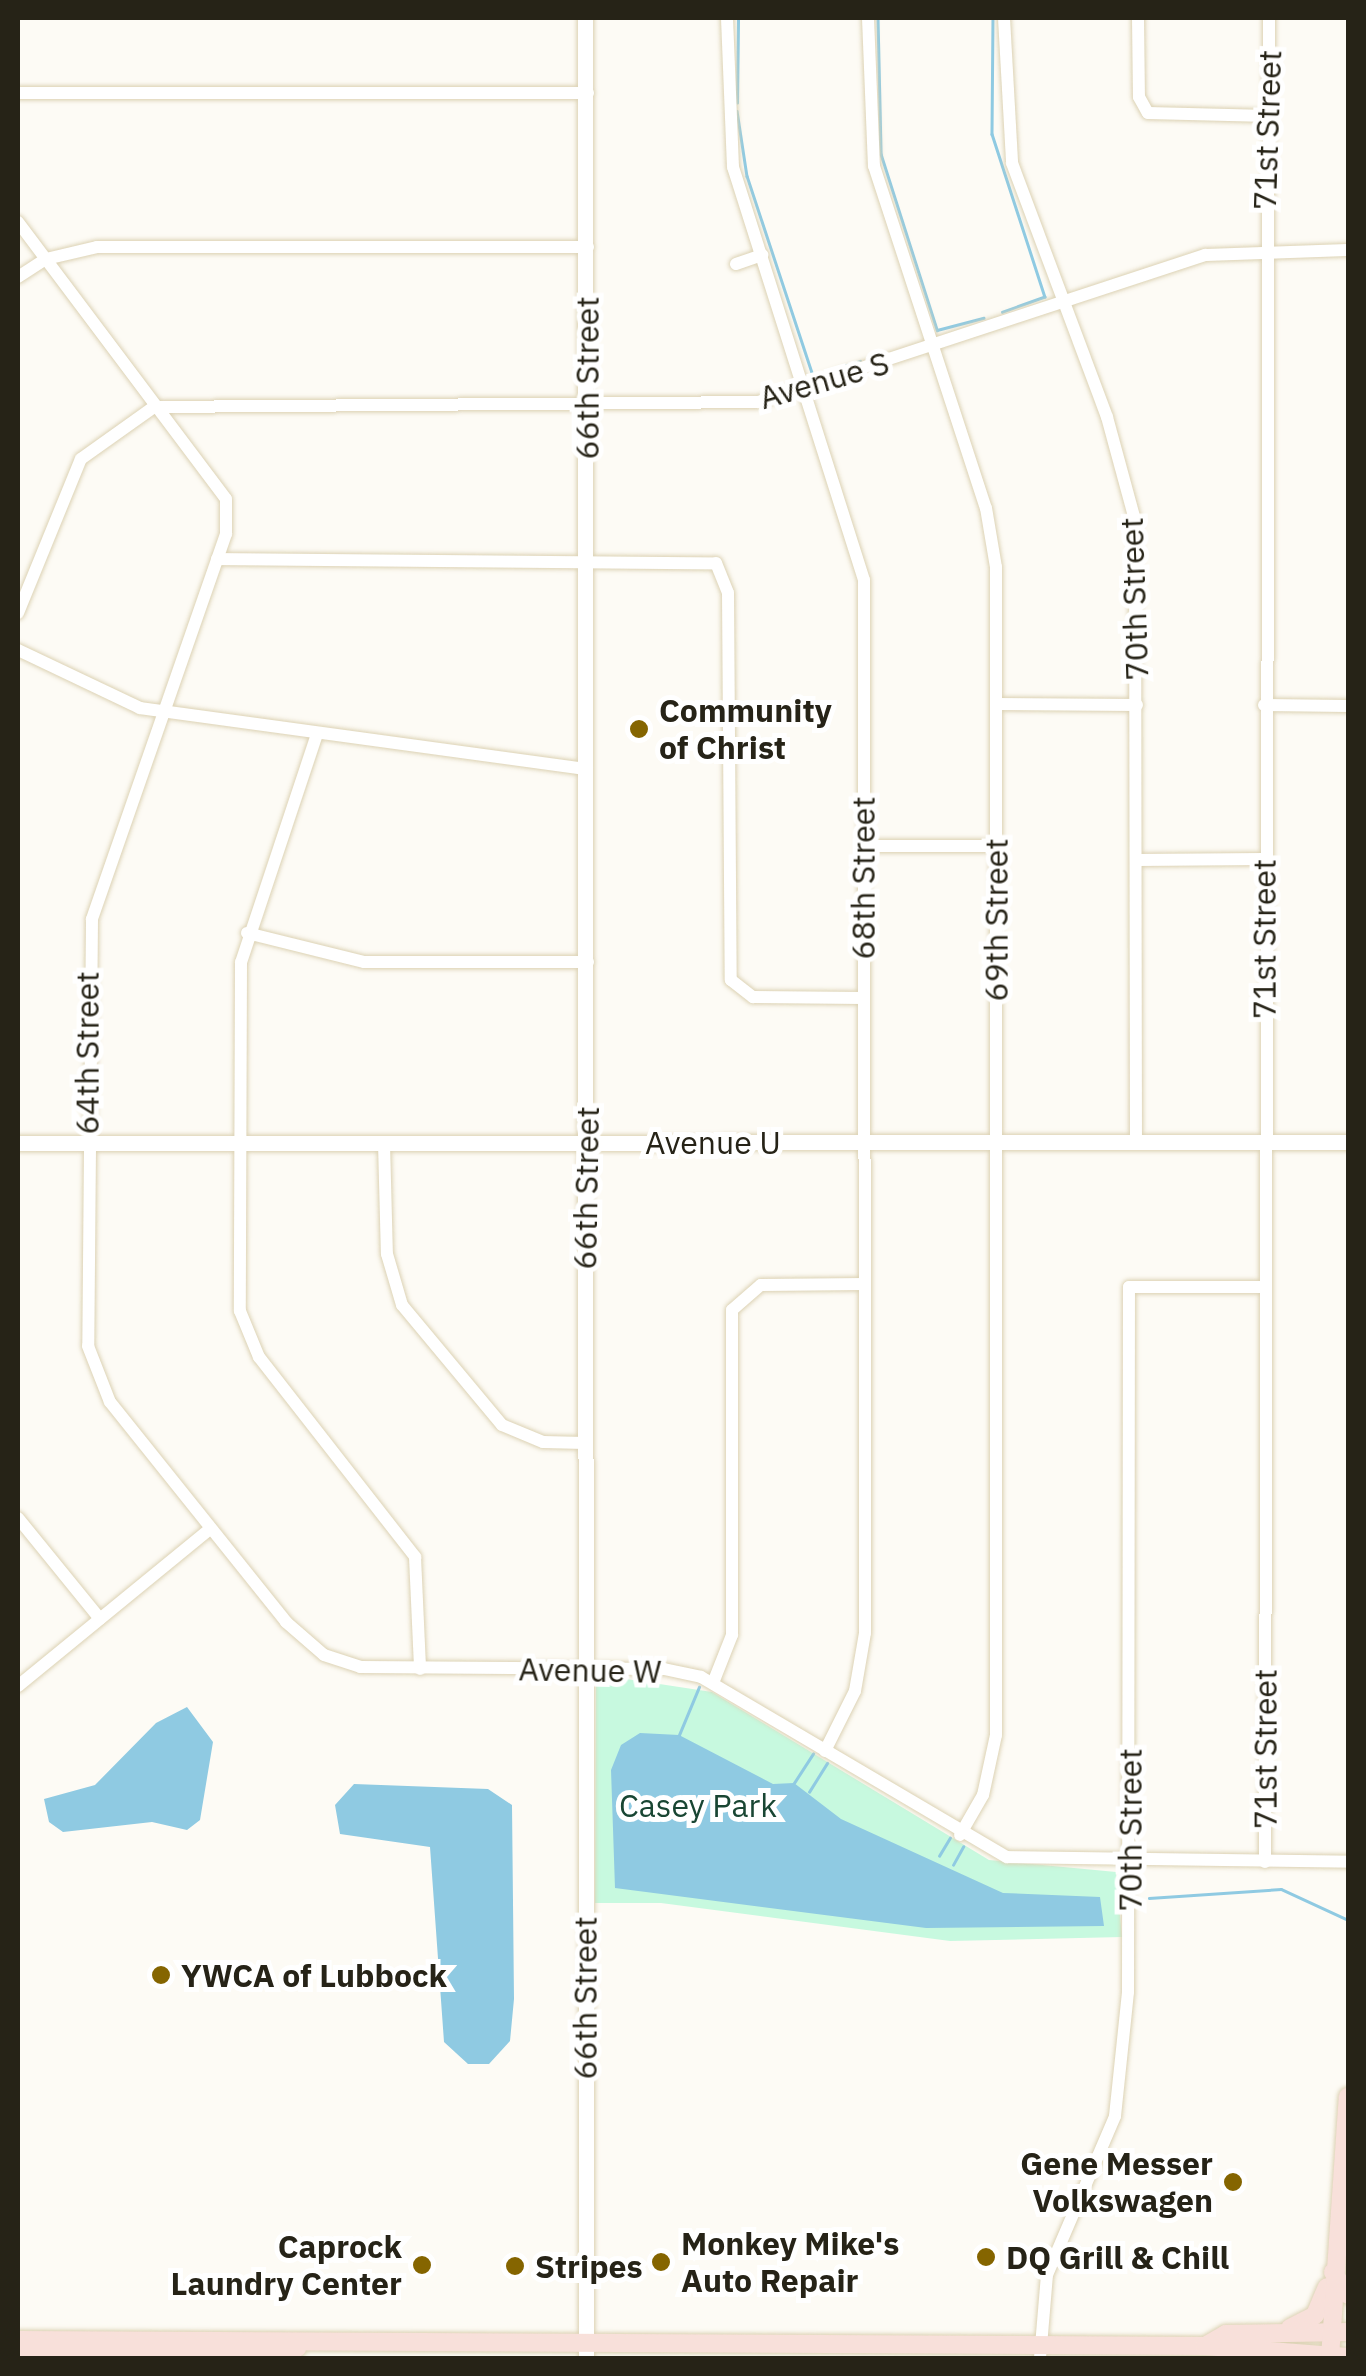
<!DOCTYPE html>
<html>
<head>
<meta charset="utf-8">
<style>
  body { margin:0 }
  #map { position:relative; width:1366px; height:2376px; overflow:hidden; background:#fdfbf5; font-family:"IBM Plex Sans",sans-serif }
  div>[style] { position:absolute }
  .green>* { inset:0; background:#c7f9df }
  .water>* { inset:0; background:#8fcae2 }
  .stream>* { height:2.5px; margin:-1.25px; padding:0 1.25px; transform-origin:1.25px; border-radius:1.25px; background:#8fcae2 }
  .roads { filter:drop-shadow(0 0 2px #dcd2b4) drop-shadow(0 0 2px #dcd2b4) }
  .minor>* { height:12px; margin:-6px; padding:0 6px; transform-origin:6px; border-radius:6px; background:#fff }
  .tertiary>* { height:15px; margin:-7.5px; padding:0 7.5px; transform-origin:7.5px; border-radius:7.5px; background:#fff }
  .secondary>* { height:18px; margin:-9px; padding:0 9px; transform-origin:9px; border-radius:9px; background:#f8e0da }
  .dots>* { width:28px; height:28px; translate:-50% -50%; box-sizing:border-box; border:5px solid #fff; border-radius:50% }
  span { translate:-50% -50%; white-space:nowrap; text-align:center; line-height:1.15; -webkit-text-stroke:10px #fff; paint-order:stroke }
  .street-label { font-size:32px; color:#262317 }
  .poi-label { font-size:32px; color:#262317; font-weight:700 }
  .left { translate:0 -50%; text-align:left }
  .right { translate:-100% -50%; text-align:right }
  .park-label { font-size:32px; color:#194633 }
  .frame { position:absolute; inset:0; border:20px solid #262317; pointer-events:none }
</style>
</head>
<body>
<div id="map">
  <div class="green">
    <div style="clip-path:polygon(607px 1676px,712px 1692px,989px 1860px,1116px 1872px,1122px 1937px,950px 1941px,661px 1903px,595px 1903px,596px 1686px)"></div>
  </div>
  <div class="water">
    <div style="clip-path:polygon(187px 1707px,213px 1742px,200px 1820px,187px 1830px,152px 1822px,63px 1832px,49px 1822px,44px 1799px,95px 1785px,156px 1723px)"></div>
    <div style="clip-path:polygon(640px 1733px,679px 1735px,773px 1784px,794px 1783px,841px 1819px,1003px 1893px,1100px 1897px,1104px 1926px,926px 1928px,615px 1888px,611px 1770px,621px 1745px)"></div>
    <div style="clip-path:polygon(354px 1784px,488px 1789px,512px 1805px,514px 1999px,510px 2041px,489px 2064px,468px 2064px,444px 2042px,430px 1847px,340px 1834px,335px 1805px)"></div>
  </div>
  <div class="stream">
    <div style="left:878px;top:18px;width:136px;rotate:88.7deg"></div>
    <div style="left:881px;top:154px;width:185px;rotate:72.3deg"></div>
    <div style="left:937px;top:330px;width:48px;rotate:-14.6deg"></div>
    <div style="left:993px;top:18px;width:116px;rotate:90.5deg"></div>
    <div style="left:992px;top:134px;width:171px;rotate:72deg"></div>
    <div style="left:1045px;top:297px;width:45px;rotate:160.3deg"></div>
    <div style="left:737px;top:103px;width:85px;rotate:-89.3deg"></div>
    <div style="left:737px;top:111px;width:66px;rotate:81.3deg"></div>
    <div style="left:747px;top:176px;width:210px;rotate:71.7deg"></div>
    <div style="left:813px;top:375px;width:49px;rotate:-16.6deg"></div>
    <div style="left:679px;top:1735px;width:52px;rotate:-67.4deg"></div>
    <div style="left:794px;top:1783px;width:35px;rotate:-57deg"></div>
    <div style="left:809px;top:1792px;width:34px;rotate:-58deg"></div>
    <div style="left:939px;top:1856px;width:21px;rotate:-59deg"></div>
    <div style="left:953px;top:1865px;width:21px;rotate:-61deg"></div>
    <div style="left:1149px;top:1898px;width:132px;rotate:-3.9deg"></div>
    <div style="left:1281px;top:1889px;width:74px;rotate:24.8deg"></div>
  </div>
  <div class="roads">
    <div class="minor">
      <div style="left:727px;top:18px;width:149px;rotate:87.7deg"></div>
      <div style="left:733px;top:167px;width:433px;rotate:72.4deg"></div>
      <div style="left:864px;top:580px;width:1053px;rotate:89.95deg"></div>
      <div style="left:865px;top:1633px;width:59px;rotate:99.8deg"></div>
      <div style="left:855px;top:1691px;width:67px;rotate:116.6deg"></div>
      <div style="left:868px;top:18px;width:148px;rotate:87.7deg"></div>
      <div style="left:874px;top:166px;width:360px;rotate:71.9deg"></div>
      <div style="left:986px;top:508px;width:60px;rotate:80.4deg"></div>
      <div style="left:996px;top:567px;width:1168px;rotate:90deg"></div>
      <div style="left:996px;top:1735px;width:61px;rotate:102.2deg"></div>
      <div style="left:983px;top:1795px;width:46px;rotate:119.9deg"></div>
      <div style="left:1004px;top:18px;width:145px;rotate:86.8deg"></div>
      <div style="left:1012px;top:163px;width:271px;rotate:69.5deg"></div>
      <div style="left:1107px;top:417px;width:107px;rotate:74.8deg"></div>
      <div style="left:1135px;top:520px;width:622px;rotate:89.91deg"></div>
      <div style="left:1138px;top:18px;width:79px;rotate:89.3deg"></div>
      <div style="left:1139px;top:97px;width:18px;rotate:61deg"></div>
      <div style="left:1148px;top:113px;width:121px;rotate:1.4deg"></div>
      <div style="left:18px;top:93px;width:570px"></div>
      <div style="left:18px;top:222px;width:346px;rotate:53.1deg"></div>
      <div style="left:226px;top:499px;width:35px;rotate:90deg"></div>
      <div style="left:226px;top:534px;width:408px;rotate:109.2deg"></div>
      <div style="left:92px;top:919px;width:427px;rotate:90.5deg"></div>
      <div style="left:88px;top:1346px;width:60px;rotate:68.6deg"></div>
      <div style="left:110px;top:1402px;width:282px;rotate:51.3deg"></div>
      <div style="left:286px;top:1622px;width:50px;rotate:41deg"></div>
      <div style="left:324px;top:1655px;width:38px;rotate:18deg"></div>
      <div style="left:360px;top:1667px;width:304px;rotate:0.4deg"></div>
      <div style="left:664px;top:1669px;width:38px;rotate:12deg"></div>
      <div style="left:701px;top:1677px;width:355px;rotate:30.5deg"></div>
      <div style="left:1007px;top:1857px;width:341px;rotate:0.8deg"></div>
      <div style="left:736px;top:264px;width:28px;rotate:-19deg"></div>
      <div style="left:18px;top:277px;width:33px;rotate:-33deg"></div>
      <div style="left:46px;top:259px;width:52px;rotate:-13.2deg"></div>
      <div style="left:97px;top:247px;width:491px"></div>
      <div style="left:217px;top:559px;width:499px;rotate:0.5deg"></div>
      <div style="left:716px;top:563px;width:32px;rotate:68deg"></div>
      <div style="left:728px;top:593px;width:387px;rotate:89.6deg"></div>
      <div style="left:731px;top:980px;width:28px;rotate:38deg"></div>
      <div style="left:753px;top:997px;width:110px;rotate:0.5deg"></div>
      <div style="left:18px;top:613px;width:166px;rotate:-67.8deg"></div>
      <div style="left:81px;top:459px;width:90px;rotate:-35.5deg"></div>
      <div style="left:154px;top:407px;width:604px;rotate:-0.47deg"></div>
      <div style="left:758px;top:402px;width:471px;rotate:-18.2deg"></div>
      <div style="left:1205px;top:255px;width:143px;rotate:-2deg"></div>
      <div style="left:18px;top:650px;width:135px;rotate:25.4deg"></div>
      <div style="left:140px;top:708px;width:451px;rotate:7.8deg"></div>
      <div style="left:996px;top:704px;width:141px;rotate:0.4deg"></div>
      <div style="left:1264px;top:705px;width:84px;rotate:0.7deg"></div>
      <div style="left:317px;top:734px;width:240px;rotate:108.4deg"></div>
      <div style="left:241px;top:962px;width:349px;rotate:90.2deg"></div>
      <div style="left:240px;top:1311px;width:50px;rotate:67.6deg"></div>
      <div style="left:259px;top:1357px;width:254px;rotate:52deg"></div>
      <div style="left:415px;top:1557px;width:112px;rotate:87.4deg"></div>
      <div style="left:864px;top:846px;width:132px"></div>
      <div style="left:1136px;top:860px;width:128px;rotate:-0.4deg"></div>
      <div style="left:247px;top:933px;width:121px;rotate:13.9deg"></div>
      <div style="left:364px;top:962px;width:224px"></div>
      <div style="left:384px;top:1143px;width:111px;rotate:88.5deg"></div>
      <div style="left:387px;top:1254px;width:53px;rotate:73.6deg"></div>
      <div style="left:402px;top:1305px;width:156px;rotate:50.2deg"></div>
      <div style="left:502px;top:1425px;width:44px;rotate:22.5deg"></div>
      <div style="left:543px;top:1442px;width:42px;rotate:1.4deg"></div>
      <div style="left:18px;top:1518px;width:130px;rotate:50.9deg"></div>
      <div style="left:713px;top:1683px;width:52px;rotate:-68.4deg"></div>
      <div style="left:732px;top:1635px;width:325px;rotate:-90deg"></div>
      <div style="left:732px;top:1310px;width:38px;rotate:-41deg"></div>
      <div style="left:761px;top:1285px;width:103px;rotate:-0.6deg"></div>
      <div style="left:18px;top:1686px;width:249px;rotate:-39.3deg"></div>
      <div style="left:1265px;top:1862px;width:1844px;rotate:-89.88deg"></div>
      <div style="left:1040px;top:2358px;width:83px;rotate:-85.2deg"></div>
      <div style="left:1047px;top:2275px;width:173px;rotate:-66.8deg"></div>
      <div style="left:1115px;top:2116px;width:125px;rotate:-84deg"></div>
      <div style="left:1128px;top:1992px;width:705px;rotate:-89.92deg"></div>
      <div style="left:1129px;top:1287px;width:136px"></div>
    </div>
    <div class="tertiary">
      <div style="left:585px;top:18px;width:2340px;rotate:89.98deg"></div>
      <div style="left:18px;top:1143px;width:1330px;rotate:-0.04deg"></div>
    </div>
    <div class="secondary">
      <div style="left:1333px;top:2272px;width:27px;rotate:57deg"></div>
      <div style="left:1290px;top:2328px;width:28px;rotate:-27deg"></div>
      <div style="left:1315px;top:2315px;width:30px;rotate:-67deg"></div>
      <div style="left:18px;top:2340px;width:1187px;rotate:0.29deg"></div>
      <div style="left:1205px;top:2346px;width:143px;rotate:4.4deg"></div>
      <div style="left:1205px;top:2346px;width:24px;rotate:-30deg"></div>
      <div style="left:1226px;top:2334px;width:122px;rotate:-0.9deg"></div>
      <div style="left:18px;top:2357px;width:258px"></div>
      <div style="left:276px;top:2357px;width:23px;rotate:-23deg"></div>
      <div style="left:1330px;top:2358px;width:262px;rotate:-86.1deg"></div>
    </div>
  </div>
  <div class="dots">
    <div style="left:639px;top:729px;background:#856500"></div>
    <div style="left:161px;top:1975px;background:#856500"></div>
    <div style="left:1233px;top:2182px;background:#856500"></div>
    <div style="left:986px;top:2257px;background:#856500"></div>
    <div style="left:661px;top:2262px;background:#856500"></div>
    <div style="left:422px;top:2265px;background:#856500"></div>
    <div style="left:515px;top:2266px;background:#856500"></div>
  </div>
  <div class="street-label">
    <span style="left:1267px;top:130px;rotate:-88deg">71st Street</span>
    <span style="left:587px;top:378px;rotate:-90deg">66th Street</span>
    <span style="left:824px;top:380px;rotate:-16deg">Avenue S</span>
    <span style="left:1134px;top:599px;rotate:-92deg">70th Street</span>
    <span style="left:863px;top:878px;rotate:-90deg">68th Street</span>
    <span style="left:996px;top:920px;rotate:-90deg">69th Street</span>
    <span style="left:1264px;top:939px;rotate:-90deg">71st Street</span>
    <span style="left:87px;top:1053px;rotate:-90deg">64th Street</span>
    <span style="left:713px;top:1142px">Avenue U</span>
    <span style="left:586px;top:1188px;rotate:-89deg">66th Street</span>
    <span style="left:590px;top:1670px;rotate:1deg">Avenue W</span>
    <span style="left:1265px;top:1749px;rotate:-90deg">71st Street</span>
    <span style="left:1130px;top:1830px;rotate:-90deg">70th Street</span>
    <span style="left:585px;top:1998px;rotate:-90deg">66th Street</span>
  </div>
  <div class="poi-label">
    <span class="left" style="left:659px;top:729px">Community<br>of Christ</span>
    <span class="left" style="left:181px;top:1975px">YWCA of Lubbock</span>
    <span class="right" style="left:1213px;top:2182px">Gene Messer<br>Volkswagen</span>
    <span class="left" style="left:681px;top:2262px">Monkey Mike's<br>Auto Repair</span>
    <span class="right" style="left:402px;top:2265px">Caprock<br>Laundry Center</span>
    <span class="left" style="left:1006px;top:2257px">DQ Grill &amp; Chill</span>
    <span class="left" style="left:535px;top:2266px">Stripes</span>
  </div>
  <div class="park-label">
    <span style="left:698px;top:1805px">Casey Park</span>
  </div>
  <div class="frame"></div>
</div>
</body>
</html>
